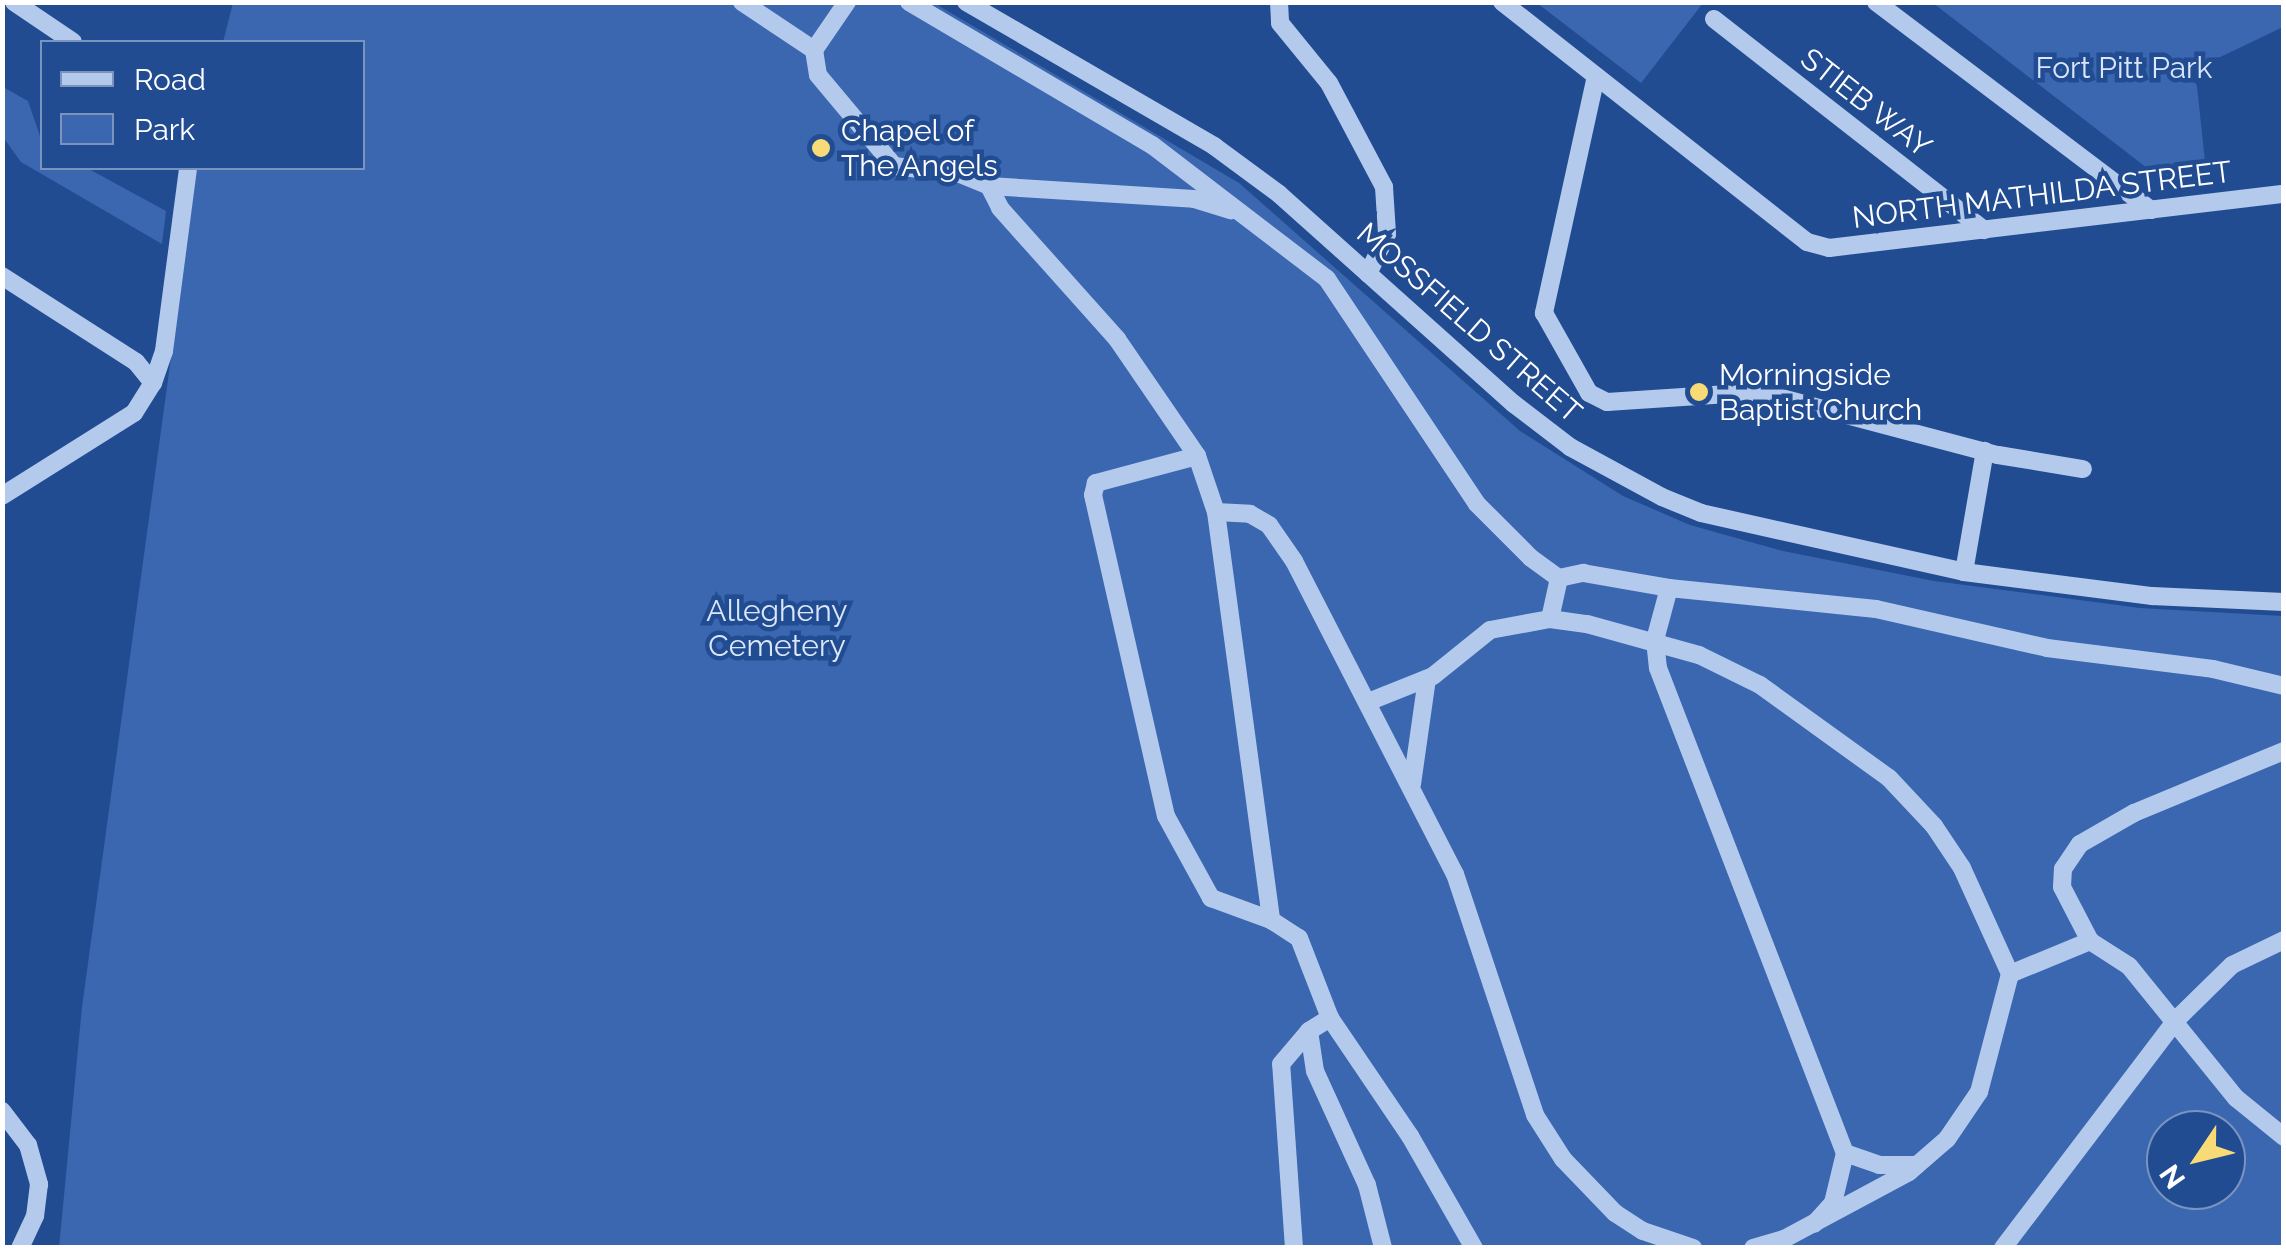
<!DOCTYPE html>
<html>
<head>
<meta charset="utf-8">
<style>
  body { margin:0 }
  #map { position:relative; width:2286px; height:1250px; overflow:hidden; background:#224c92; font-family:Raleway,sans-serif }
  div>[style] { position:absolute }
  .green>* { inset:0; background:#3a67b0 }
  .minor>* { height:18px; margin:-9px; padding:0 9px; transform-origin:9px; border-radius:9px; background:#b4caed }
  .dots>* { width:28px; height:28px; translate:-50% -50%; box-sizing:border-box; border:5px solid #224c92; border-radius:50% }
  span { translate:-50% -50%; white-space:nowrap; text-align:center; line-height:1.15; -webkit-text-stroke:9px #224c92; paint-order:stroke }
  .park-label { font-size:30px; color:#dae6f9 }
  .street-label { font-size:30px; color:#fff }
  .poi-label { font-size:30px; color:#fff }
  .left { translate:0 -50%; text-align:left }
  .frame { position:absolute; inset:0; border:5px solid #fff; pointer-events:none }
  .legend { position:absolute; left:40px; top:40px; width:325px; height:130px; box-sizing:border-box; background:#224c92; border:2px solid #7a94be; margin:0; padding:12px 18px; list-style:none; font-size:30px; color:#fff }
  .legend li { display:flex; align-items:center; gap:20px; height:50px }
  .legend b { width:50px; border:2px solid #7a94be }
  .north { position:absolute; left:2146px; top:1110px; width:100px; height:100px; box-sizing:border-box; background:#224c92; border:2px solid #7a94be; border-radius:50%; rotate:235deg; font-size:28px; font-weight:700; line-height:40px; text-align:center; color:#fff }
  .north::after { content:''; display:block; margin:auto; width:35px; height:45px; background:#f8db77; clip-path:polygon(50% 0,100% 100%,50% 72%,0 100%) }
</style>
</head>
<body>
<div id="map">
  <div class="green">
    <div style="clip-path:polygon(evenodd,233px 3px,934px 3px,1239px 183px,1520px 431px,1623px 496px,1690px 525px,1783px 551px,1934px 581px,2140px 608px,2283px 616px,2283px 1247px,59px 1248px,82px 1007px,197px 168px,362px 168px,362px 42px,223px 42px,233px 3px,2166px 1130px,2226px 1130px,2226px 1190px,2166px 1190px,2166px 1130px)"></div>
    <div style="clip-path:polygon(1537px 3px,1703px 3px,1641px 83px)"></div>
    <div style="clip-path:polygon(1933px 3px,2283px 3px,2283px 27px,2189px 72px,2197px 86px,2207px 181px,2169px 185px)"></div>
    <div style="clip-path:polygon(3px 87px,28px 101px,42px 142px,42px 168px,87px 168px,166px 211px,162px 244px,21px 162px,3px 137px)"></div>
  </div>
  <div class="minor">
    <div style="left:14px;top:2px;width:71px;rotate:34.1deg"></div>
    <div style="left:742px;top:2px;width:87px;rotate:33.7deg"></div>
    <div style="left:847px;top:2px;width:58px;rotate:124.5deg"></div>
    <div style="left:814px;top:50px;width:25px;rotate:81deg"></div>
    <div style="left:818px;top:75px;width:119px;rotate:50.1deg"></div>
    <div style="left:894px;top:166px;width:66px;rotate:6.9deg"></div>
    <div style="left:960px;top:174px;width:31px;rotate:22deg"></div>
    <div style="left:989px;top:186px;width:25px;rotate:63deg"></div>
    <div style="left:1000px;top:208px;width:176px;rotate:48.2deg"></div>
    <div style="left:1117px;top:339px;width:142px;rotate:55.6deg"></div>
    <div style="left:1197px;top:456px;width:59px;rotate:71.3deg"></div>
    <div style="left:1216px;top:512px;width:412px;rotate:82.3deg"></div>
    <div style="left:1271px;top:920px;width:33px;rotate:33deg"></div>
    <div style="left:1299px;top:938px;width:86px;rotate:68.8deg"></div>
    <div style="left:1330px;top:1018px;width:143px;rotate:55.9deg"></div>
    <div style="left:1410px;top:1136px;width:129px;rotate:60.3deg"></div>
    <div style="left:909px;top:2px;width:282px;rotate:30.5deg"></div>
    <div style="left:1152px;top:145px;width:220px;rotate:37.4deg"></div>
    <div style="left:1327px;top:279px;width:270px;rotate:56.3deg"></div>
    <div style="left:1477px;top:504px;width:76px;rotate:45deg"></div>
    <div style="left:1531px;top:558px;width:34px;rotate:36deg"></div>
    <div style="left:1559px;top:578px;width:25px;rotate:-12deg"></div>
    <div style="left:1583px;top:573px;width:87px;rotate:9.9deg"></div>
    <div style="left:1669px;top:588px;width:54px;rotate:105.1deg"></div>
    <div style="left:1655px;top:640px;width:28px;rotate:84deg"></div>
    <div style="left:1658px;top:668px;width:520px;rotate:68.92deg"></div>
    <div style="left:1845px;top:1153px;width:51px;rotate:103.5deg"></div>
    <div style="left:1833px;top:1203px;width:28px;rotate:132deg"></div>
    <div style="left:966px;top:2px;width:287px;rotate:30.1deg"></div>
    <div style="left:1214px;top:146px;width:81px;rotate:36.4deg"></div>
    <div style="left:1279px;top:194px;width:315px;rotate:41.8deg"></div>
    <div style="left:1514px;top:404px;width:71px;rotate:37.5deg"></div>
    <div style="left:1570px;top:447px;width:105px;rotate:28.5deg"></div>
    <div style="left:1662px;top:497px;width:42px;rotate:22.3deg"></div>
    <div style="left:1701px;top:513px;width:270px;rotate:12.6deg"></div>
    <div style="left:1964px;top:572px;width:190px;rotate:7.3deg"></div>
    <div style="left:2152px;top:596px;width:132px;rotate:2.6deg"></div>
    <div style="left:1279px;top:2px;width:21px;rotate:87deg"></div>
    <div style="left:1280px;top:23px;width:77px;rotate:50.8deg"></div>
    <div style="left:1329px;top:83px;width:118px;rotate:62.1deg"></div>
    <div style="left:1384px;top:187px;width:47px;rotate:86.3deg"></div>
    <div style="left:1387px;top:234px;width:44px;rotate:115.4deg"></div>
    <div style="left:1502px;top:2px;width:388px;rotate:38.2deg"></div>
    <div style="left:1807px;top:242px;width:23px;rotate:15deg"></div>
    <div style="left:1829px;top:248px;width:458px;rotate:-6.8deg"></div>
    <div style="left:1876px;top:2px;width:345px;rotate:37.1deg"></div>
    <div style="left:1714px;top:19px;width:343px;rotate:38deg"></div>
    <div style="left:1596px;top:76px;width:243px;rotate:102.4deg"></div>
    <div style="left:1544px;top:313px;width:92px;rotate:60.6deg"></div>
    <div style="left:1589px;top:393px;width:20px;rotate:27deg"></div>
    <div style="left:1607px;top:402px;width:152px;rotate:-3.8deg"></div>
    <div style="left:1759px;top:392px;width:247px;rotate:14.8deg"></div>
    <div style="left:1998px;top:455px;width:86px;rotate:9.4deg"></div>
    <div style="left:989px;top:186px;width:205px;rotate:3.6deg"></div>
    <div style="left:1194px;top:199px;width:39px;rotate:17deg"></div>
    <div style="left:2px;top:276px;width:159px;rotate:32.7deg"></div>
    <div style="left:136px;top:362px;width:27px;rotate:51deg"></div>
    <div style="left:1197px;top:456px;width:105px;rotate:165deg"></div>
    <div style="left:1096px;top:483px;width:12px;rotate:104deg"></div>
    <div style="left:1093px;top:495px;width:329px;rotate:77.2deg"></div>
    <div style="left:1166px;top:816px;width:94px;rotate:61.2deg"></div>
    <div style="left:1211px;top:898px;width:64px;rotate:20.1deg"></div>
    <div style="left:2px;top:496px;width:156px;rotate:-32.2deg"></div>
    <div style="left:134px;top:413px;width:36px;rotate:-58deg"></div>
    <div style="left:153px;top:383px;width:34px;rotate:-71deg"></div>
    <div style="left:164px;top:351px;width:185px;rotate:-82.5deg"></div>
    <div style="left:1216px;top:512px;width:34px;rotate:3deg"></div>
    <div style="left:1250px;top:514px;width:22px;rotate:30deg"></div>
    <div style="left:1269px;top:525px;width:44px;rotate:55.2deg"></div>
    <div style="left:1294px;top:561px;width:352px;rotate:62.8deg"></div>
    <div style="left:1455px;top:874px;width:254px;rotate:71.6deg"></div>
    <div style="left:1535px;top:1115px;width:52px;rotate:57.5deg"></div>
    <div style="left:1563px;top:1159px;width:75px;rotate:46.1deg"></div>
    <div style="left:1615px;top:1213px;width:33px;rotate:33deg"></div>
    <div style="left:1643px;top:1231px;width:53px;rotate:18.8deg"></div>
    <div style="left:1964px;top:572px;width:123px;rotate:-80.2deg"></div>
    <div style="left:1669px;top:588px;width:208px;rotate:5.8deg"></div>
    <div style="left:1876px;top:609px;width:175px;rotate:12.8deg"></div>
    <div style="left:2047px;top:648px;width:167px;rotate:7.2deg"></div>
    <div style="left:2213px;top:669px;width:73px;rotate:13.5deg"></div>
    <div style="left:1550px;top:619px;width:42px;rotate:-77.6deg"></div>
    <div style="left:1368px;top:702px;width:70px;rotate:-21.8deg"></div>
    <div style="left:1433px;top:676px;width:73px;rotate:-38.9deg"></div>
    <div style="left:1490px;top:630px;width:61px;rotate:-10.4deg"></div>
    <div style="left:1550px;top:619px;width:37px;rotate:8deg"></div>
    <div style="left:1587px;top:624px;width:116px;rotate:15.5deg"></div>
    <div style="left:1699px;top:655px;width:68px;rotate:26.2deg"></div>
    <div style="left:1760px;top:685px;width:159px;rotate:35.8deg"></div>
    <div style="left:1889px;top:778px;width:66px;rotate:46.8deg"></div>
    <div style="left:1934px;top:826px;width:50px;rotate:56.3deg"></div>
    <div style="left:1962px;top:868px;width:116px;rotate:65.6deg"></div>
    <div style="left:2010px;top:974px;width:122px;rotate:104.7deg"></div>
    <div style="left:1979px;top:1092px;width:57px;rotate:124.2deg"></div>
    <div style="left:1947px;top:1139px;width:50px;rotate:139deg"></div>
    <div style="left:1909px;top:1172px;width:142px;rotate:151.8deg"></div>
    <div style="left:1784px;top:1239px;width:32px;rotate:164deg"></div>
    <div style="left:1412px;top:784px;width:106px;rotate:-81.9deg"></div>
    <div style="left:2090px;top:941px;width:61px;rotate:-117.4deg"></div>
    <div style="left:2062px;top:887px;width:18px;rotate:-87deg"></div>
    <div style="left:2063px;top:869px;width:30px;rotate:-56deg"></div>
    <div style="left:2080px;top:844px;width:62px;rotate:-29.9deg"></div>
    <div style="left:2134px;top:813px;width:162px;rotate:-22.5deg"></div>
    <div style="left:2010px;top:974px;width:87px;rotate:-22.4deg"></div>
    <div style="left:2090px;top:941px;width:46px;rotate:32.7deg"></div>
    <div style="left:2129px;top:966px;width:170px;rotate:51deg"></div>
    <div style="left:2236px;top:1098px;width:62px;rotate:39.1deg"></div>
    <div style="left:1309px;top:1031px;width:40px;rotate:81.5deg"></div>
    <div style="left:1315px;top:1071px;width:125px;rotate:65.5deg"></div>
    <div style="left:1367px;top:1185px;width:65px;rotate:75.7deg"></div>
    <div style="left:2px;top:1111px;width:43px;rotate:52.6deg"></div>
    <div style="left:28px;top:1145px;width:41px;rotate:74.2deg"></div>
    <div style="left:39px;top:1184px;width:32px;rotate:97deg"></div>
    <div style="left:35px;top:1216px;width:35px;rotate:115deg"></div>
    <div style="left:1845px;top:1153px;width:36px;rotate:19deg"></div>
    <div style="left:1879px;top:1165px;width:38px"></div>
    <div style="left:1294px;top:1248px;width:184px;rotate:-94deg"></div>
    <div style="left:1281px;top:1064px;width:43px;rotate:-49.7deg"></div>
    <div style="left:1309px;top:1031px;width:25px;rotate:-32deg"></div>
    <div style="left:2003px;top:1248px;width:286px;rotate:-52.8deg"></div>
    <div style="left:2176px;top:1020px;width:78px;rotate:-44.5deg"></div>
    <div style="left:2232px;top:965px;width:58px;rotate:-25.7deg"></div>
  </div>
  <div class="dots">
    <div style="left:821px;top:148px;background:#f8db77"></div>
    <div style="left:1699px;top:392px;background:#f8db77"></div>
  </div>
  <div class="park-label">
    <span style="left:2124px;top:68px">Fort Pitt Park</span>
    <span style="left:777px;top:628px">Allegheny<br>Cemetery</span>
  </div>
  <div class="street-label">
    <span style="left:1866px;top:103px;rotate:38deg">STIEB WAY</span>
    <span style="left:2042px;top:195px;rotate:-7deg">NORTH MATHILDA STREET</span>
    <span style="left:1469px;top:323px;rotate:41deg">MOSSFIELD STREET</span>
  </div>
  <div class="poi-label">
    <span class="left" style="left:841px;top:148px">Chapel of<br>The Angels</span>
    <span class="left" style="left:1719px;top:392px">Morningside<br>Baptist Church</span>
  </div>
  <div class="frame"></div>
  <ul class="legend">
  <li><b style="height:12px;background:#b4caed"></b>Road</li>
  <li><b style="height:28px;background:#3a67b0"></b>Park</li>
  </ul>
  <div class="north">N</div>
</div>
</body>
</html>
